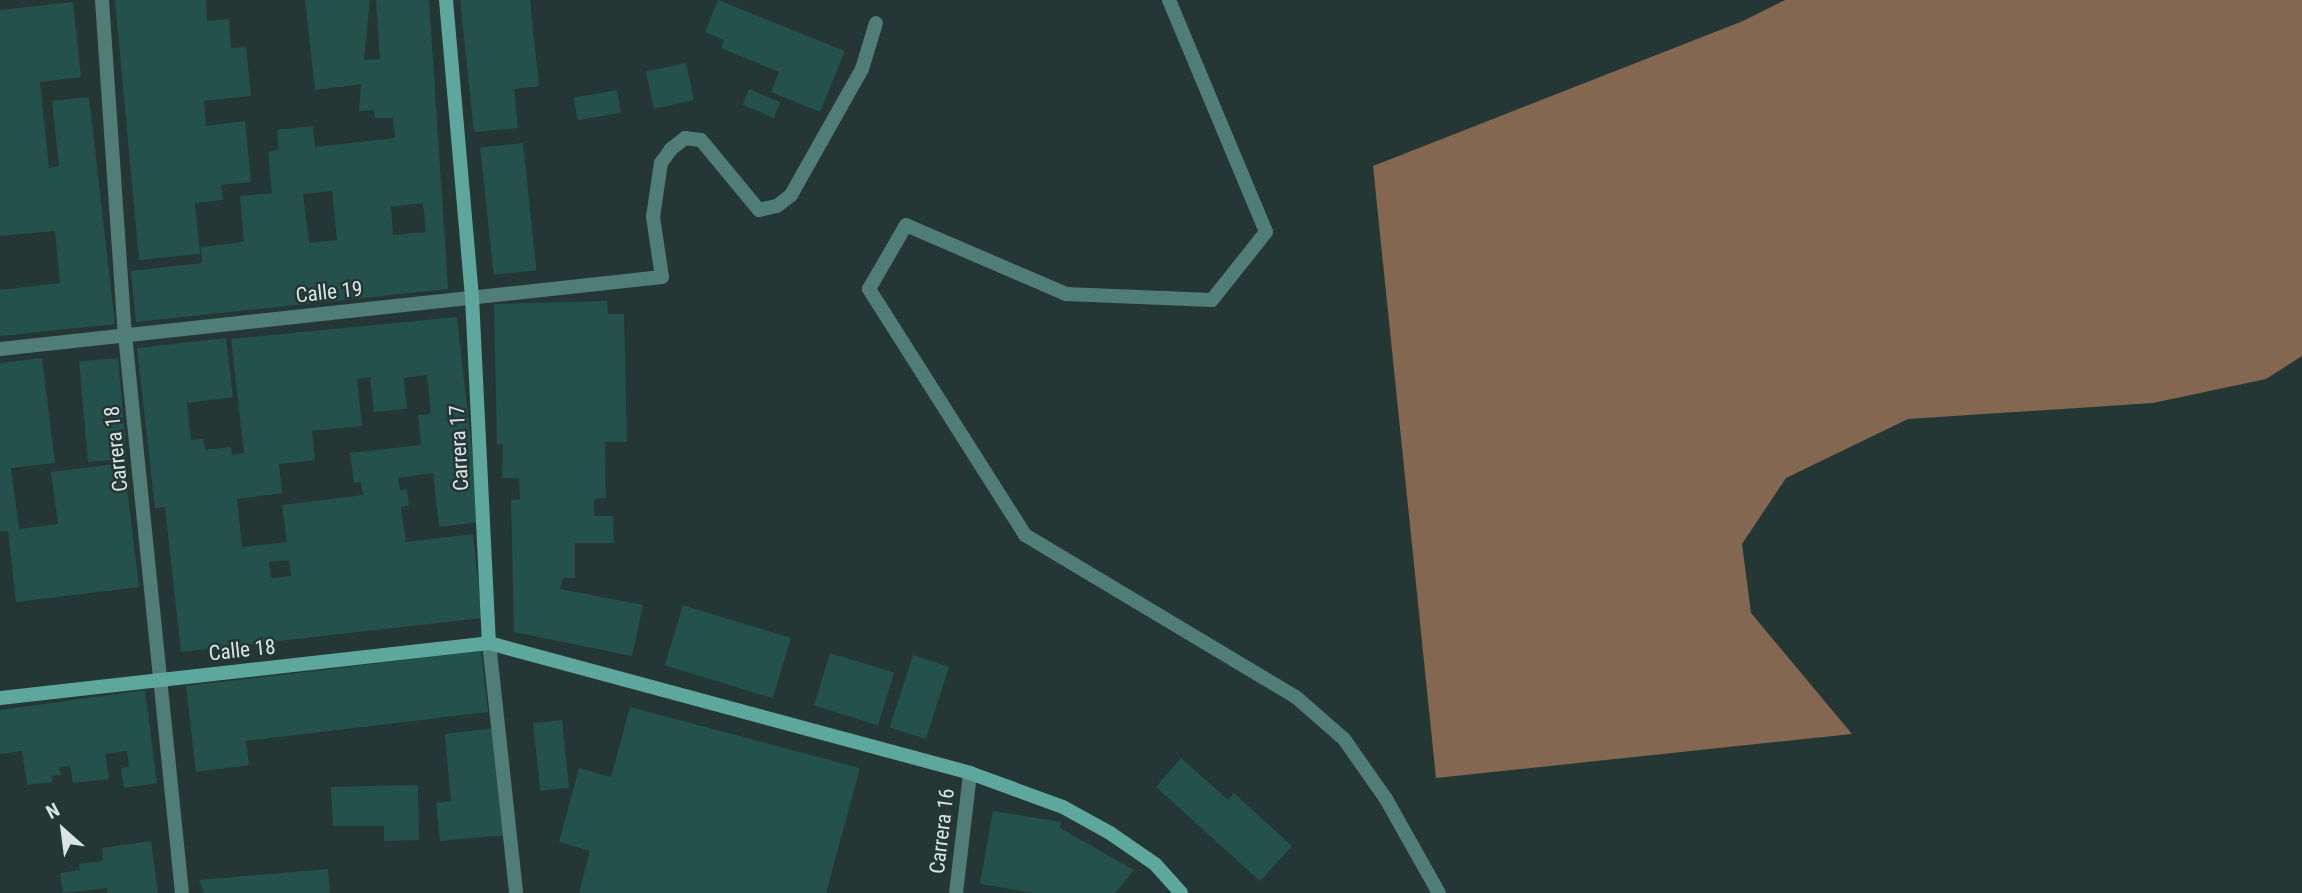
<!DOCTYPE html>
<html>
<head>
<meta charset="utf-8">
<style>
  body { margin:0 }
  #map { position:relative; width:2302px; height:893px; overflow:hidden; background:#243734; font-family:"Roboto Condensed",sans-serif }
  div>[style] { position:absolute }
  .forest>* { inset:0; background:#846750 }
  .building>* { inset:0; background:#24514b; transform-origin:0 0 }
  .lane>* { height:14px; margin:-7px; padding:0 7px; transform-origin:7px; border-radius:7px; background:#517d77 }
  .street>* { height:14px; margin:-7px; padding:0 7px; transform-origin:7px; border-radius:7px; background:#517d77 }
  .secondary>* { height:14px; margin:-7px; padding:0 7px; transform-origin:7px; border-radius:7px; background:#5da79d }
  span { translate:-50% -50%; white-space:nowrap; text-align:center; line-height:1.15; -webkit-text-stroke:5px #243734; paint-order:stroke }
  .street-label { font-size:21px; color:#dae5e3 }
  .north { position:absolute; left:28px; top:795px; width:70px; height:70px; -webkit-text-stroke:5px #243734; paint-order:stroke; rotate:332deg; font-size:19px; font-weight:700; line-height:28px; text-align:center; color:#dae5e3 }
  .north::after { content:''; display:block; margin:auto; width:24px; height:32px; background:#dae5e3; clip-path:polygon(50% 0,100% 100%,50% 72%,0 100%) }
</style>
</head>
<body>
<div id="map">
  <div class="forest">
    <div style="clip-path:polygon(1785px 0,2302px 0,2302px 356px,2266px 379px,2153px 403px,1908px 419px,1786px 478px,1742px 544px,1751px 613px,1852px 734px,1436px 778px,1373px 166px,1743px 21px)"></div>
  </div>
  <div class="building">
    <div style="clip-path:polygon(115px 0,206px 0,207px 21px,229px 19px,231px 48px,246px 47px,251px 96px,204px 101px,206px 126px,245px 121px,251px 182px,221px 185px,223px 200px,195px 203px,200px 254px,139px 260px)"></div>
    <div style="clip-path:polygon(evenodd,305px 0,370px 0,364px 60px,380px 59px,376px 0,429px 0,448px 289px,136px 322px,131px 271px,202px 263px,201px 247px,244px 242px,240px 196px,272px 193px,268px 152px,279px 150px,277px 130px,313px 126px,315px 147px,395px 138px,393px 118px,375px 118px,374px 110px,359px 111px,361px 84px,315px 90px,305px 0,332px 191px,337px 240px,309px 243px,303px 194px,332px 191px,305px 0,423px 203px,426px 232px,393px 235px,391px 207px,423px 203px)"></div>
    <div style="clip-path:polygon(460px 0,530px 0,539px 86px,514px 89px,518px 128px,474px 132px)"></div>
    <div style="clip-path:polygon(718px 0,845px 51px,820px 112px,771px 92px,779px 72px,721px 48px,724px 40px,705px 32px)"></div>
    <div style="clip-path:polygon(73px 2px,81px 77px,40px 82px,49px 168px,59px 166px,52px 101px,89px 97px,115px 324px,0 336px,0 290px,60px 283px,55px 231px,0 236px,0 10px)"></div>
    <div style="left:686px;top:63px;width:38px;height:41px;rotate:78deg"></div>
    <div style="left:749px;top:89px;width:34px;height:17px;rotate:23deg"></div>
    <div style="left:617px;top:90px;width:23px;height:44px;rotate:80deg"></div>
    <div style="left:523px;top:143px;width:128px;height:43px;rotate:84deg"></div>
    <div style="clip-path:polygon(607px 301px,608px 314px,624px 314px,627px 442px,605px 442px,606px 498px,594px 499px,594px 516px,613px 516px,614px 543px,575px 543px,575px 578px,563px 578px,560px 589px,643px 605px,632px 656px,514px 632px,511px 500px,520px 499px,519px 478px,502px 478px,503px 444px,497px 445px,494px 304px)"></div>
    <div style="clip-path:polygon(evenodd,457px 317px,480px 522px,439px 527px,433px 473px,398px 478px,400px 490px,407px 489px,409px 506px,401px 507px,406px 542px,473px 534px,482px 618px,181px 652px,165px 507px,155px 508px,137px 348px,226px 338px,233px 397px,187px 403px,191px 440px,203px 439px,205px 450px,231px 447px,232px 455px,244px 453px,231px 339px,457px 317px,427px 375px,431px 414px,418px 415px,421px 445px,350px 453px,354px 483px,361px 482px,363px 495px,282px 505px,287px 542px,242px 547px,237px 499px,282px 493px,279px 464px,315px 460px,312px 431px,362px 426px,357px 379px,370px 377px,374px 412px,407px 409px,404px 378px,427px 375px,457px 317px,289px 560px,291px 576px,271px 578px,269px 562px,289px 560px)"></div>
    <div style="clip-path:polygon(42px 358px,55px 463px,11px 468px,19px 529px,58px 524px,51px 472px,124px 463px,139px 587px,16px 602px,8px 531px,0 531px,0 363px)"></div>
    <div style="left:118px;top:358px;width:101px;height:39px;rotate:85deg"></div>
    <div style="left:683px;top:605px;width:113px;height:63px;rotate:17deg"></div>
    <div style="clip-path:polygon(481px 651px,488px 712px,246px 741px,249px 765px,196px 772px,186px 686px)"></div>
    <div style="left:830px;top:653px;width:67px;height:55px;rotate:17deg"></div>
    <div style="left:913px;top:655px;width:38px;height:76px;rotate:18deg"></div>
    <div style="clip-path:polygon(145px 690px,157px 783px,124px 788px,121px 768px,129px 767px,127px 751px,105px 754px,109px 779px,73px 783px,70px 766px,59px 767px,61px 775px,52px 776px,52px 782px,27px 785px,22px 751px,0 754px,0 710px)"></div>
    <div style="clip-path:polygon(630px 707px,860px 768px,826px 893px,579px 893px,590px 851px,559px 842px,579px 768px,611px 777px)"></div>
    <div style="left:562px;top:720px;width:68px;height:29px;rotate:84deg"></div>
    <div style="clip-path:polygon(496px 728px,506px 835px,440px 841px,436px 803px,451px 801px,445px 734px)"></div>
    <div style="clip-path:polygon(1181px 758px,1228px 800px,1234px 793px,1292px 846px,1260px 881px,1156px 787px)"></div>
    <div style="clip-path:polygon(418px 785px,419px 840px,384px 841px,384px 826px,333px 826px,331px 787px)"></div>
    <div style="clip-path:polygon(993px 811px,1061px 822px,1060px 828px,1134px 870px,1115px 893px,1034px 893px,980px 884px)"></div>
    <div style="clip-path:polygon(151px 841px,158px 893px,108px 893px,107px 888px,63px 893px,60px 873px,80px 870px,79px 864px,103px 861px,102px 848px)"></div>
    <div style="clip-path:polygon(328px 869px,330px 893px,204px 893px,199px 880px)"></div>
  </div>
  <div class="lane">
    <div style="left:662px;top:277px;width:61px;rotate:-98.5deg"></div>
    <div style="left:653px;top:217px;width:55px;rotate:-81.6deg"></div>
    <div style="left:661px;top:163px;width:17px;rotate:-54deg"></div>
    <div style="left:671px;top:149px;width:18px;rotate:-38deg"></div>
    <div style="left:685px;top:138px;width:16px;rotate:7deg"></div>
    <div style="left:701px;top:140px;width:91px;rotate:50.4deg"></div>
    <div style="left:759px;top:210px;width:18px;rotate:-13deg"></div>
    <div style="left:777px;top:206px;width:18px;rotate:-38deg"></div>
    <div style="left:791px;top:195px;width:145px;rotate:-60.6deg"></div>
    <div style="left:862px;top:69px;width:48px;rotate:-73.1deg"></div>
  </div>
  <div class="street">
    <div style="left:102px;top:0;width:336px;rotate:86.1deg"></div>
    <div style="left:125px;top:335px;width:561px;rotate:84.17deg"></div>
    <div style="left:1169px;top:0;width:251px;rotate:67.3deg"></div>
    <div style="left:1266px;top:232px;width:87px;rotate:128.5deg"></div>
    <div style="left:1212px;top:300px;width:146px;rotate:-177.6deg"></div>
    <div style="left:1066px;top:294px;width:174px;rotate:-156.7deg"></div>
    <div style="left:906px;top:225px;width:74px;rotate:120deg"></div>
    <div style="left:869px;top:289px;width:291px;rotate:57.6deg"></div>
    <div style="left:1025px;top:535px;width:317px;rotate:30.9deg"></div>
    <div style="left:1297px;top:698px;width:62px;rotate:41.1deg"></div>
    <div style="left:1344px;top:739px;width:73px;rotate:55deg"></div>
    <div style="left:1386px;top:799px;width:108px;rotate:60.6deg"></div>
    <div style="left:0;top:349px;width:666px;rotate:-6.21deg"></div>
    <div style="left:489px;top:643px;width:251px;rotate:83.8deg"></div>
    <div style="left:956px;top:893px;width:121px;rotate:-83.3deg"></div>
  </div>
  <div class="secondary">
    <div style="left:446px;top:0;width:298px;rotate:85deg"></div>
    <div style="left:472px;top:297px;width:346px;rotate:87.2deg"></div>
    <div style="left:0;top:698px;width:492px;rotate:-6.4deg"></div>
    <div style="left:489px;top:643px;width:498px;rotate:15.1deg"></div>
    <div style="left:970px;top:773px;width:99px;rotate:20.1deg"></div>
    <div style="left:1063px;top:807px;width:54px;rotate:29deg"></div>
    <div style="left:1110px;top:833px;width:55px;rotate:34.6deg"></div>
    <div style="left:1155px;top:864px;width:39px;rotate:48deg"></div>
  </div>
  <div class="street-label">
    <span style="left:329px;top:292px;rotate:-6deg">Calle 19</span>
    <span style="left:459px;top:448px;rotate:-93deg">Carrera 17</span>
    <span style="left:116px;top:449px;rotate:-96deg">Carrera 18</span>
    <span style="left:242px;top:650px;rotate:-6deg">Calle 18</span>
    <span style="left:942px;top:831px;rotate:-83deg">Carrera 16</span>
  </div>
  <div class="north">N</div>
</div>
</body>
</html>
